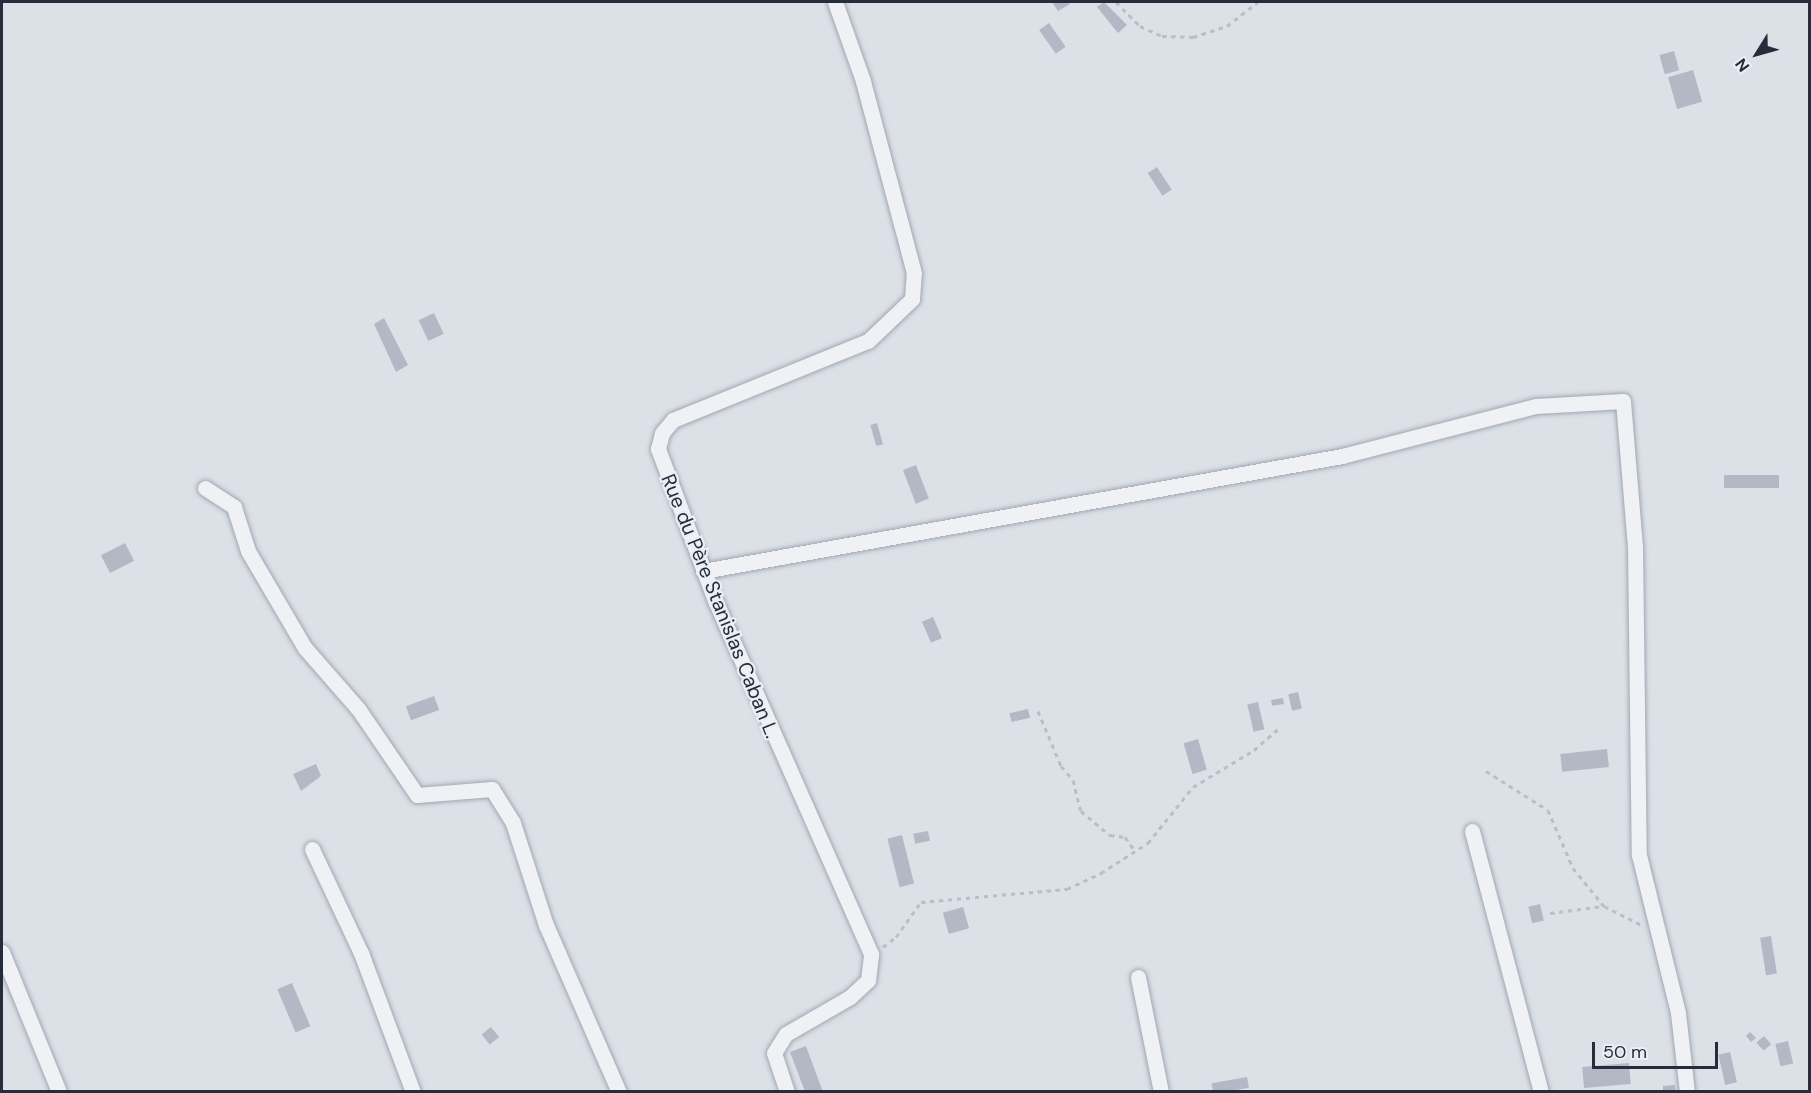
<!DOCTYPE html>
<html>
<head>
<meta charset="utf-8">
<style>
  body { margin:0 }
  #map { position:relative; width:1811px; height:1093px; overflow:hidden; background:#dce0e7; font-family:"DM Sans",sans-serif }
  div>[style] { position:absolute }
  .building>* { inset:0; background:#b3b9c4; transform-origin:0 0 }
  .path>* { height:3px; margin-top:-1.5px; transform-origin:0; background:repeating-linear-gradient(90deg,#babec5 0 4.5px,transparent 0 9px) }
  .roads { filter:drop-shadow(0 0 2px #a1a7b1) drop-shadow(0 0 2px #a1a7b1) }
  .minor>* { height:15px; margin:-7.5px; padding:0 7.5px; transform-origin:7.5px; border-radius:7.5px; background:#eff1f5 }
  span { translate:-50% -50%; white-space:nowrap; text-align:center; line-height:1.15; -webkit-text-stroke:4.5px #ebeff4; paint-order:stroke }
  .street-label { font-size:20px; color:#252d3d }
  .frame { position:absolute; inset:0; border:3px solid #252d3d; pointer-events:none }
  .north { position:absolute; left:1727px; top:24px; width:60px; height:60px; -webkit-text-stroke:4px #ebeff4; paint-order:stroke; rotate:233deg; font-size:16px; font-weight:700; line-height:24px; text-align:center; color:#252d3d }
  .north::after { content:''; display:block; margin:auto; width:21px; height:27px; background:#252d3d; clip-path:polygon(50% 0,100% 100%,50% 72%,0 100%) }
  .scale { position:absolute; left:1592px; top:1042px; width:126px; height:27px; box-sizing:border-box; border:3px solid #252d3d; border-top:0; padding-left:8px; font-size:18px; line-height:21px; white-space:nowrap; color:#252d3d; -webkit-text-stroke:4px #ebeff4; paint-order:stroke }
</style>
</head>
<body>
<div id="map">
  <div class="building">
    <div style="clip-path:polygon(1052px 2px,1068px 2px,1070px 4px,1058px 11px)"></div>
    <div style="clip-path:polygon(1104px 2px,1127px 25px,1118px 33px,1097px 7px)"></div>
    <div style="left:1049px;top:23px;width:29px;height:12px;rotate:55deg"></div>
    <div style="left:1674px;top:51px;width:20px;height:15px;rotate:75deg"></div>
    <div style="left:1693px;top:70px;width:33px;height:26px;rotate:74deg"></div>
    <div style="left:1157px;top:167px;width:27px;height:11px;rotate:57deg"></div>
    <div style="left:434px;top:313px;width:23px;height:17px;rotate:65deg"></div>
    <div style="clip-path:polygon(384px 318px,408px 365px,396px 372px,374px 324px)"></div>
    <div style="left:877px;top:423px;width:22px;height:7px;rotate:74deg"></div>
    <div style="left:916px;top:465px;width:36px;height:14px;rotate:69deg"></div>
    <div style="left:1779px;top:475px;width:13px;height:55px;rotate:90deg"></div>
    <div style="left:125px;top:543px;width:20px;height:27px;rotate:63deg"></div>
    <div style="left:933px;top:617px;width:23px;height:12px;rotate:67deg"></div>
    <div style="left:1298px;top:692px;width:17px;height:10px;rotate:77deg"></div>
    <div style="left:434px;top:696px;width:15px;height:30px;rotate:70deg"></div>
    <div style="left:1283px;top:698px;width:6px;height:12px;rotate:81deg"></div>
    <div style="left:1258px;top:702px;width:28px;height:11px;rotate:77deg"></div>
    <div style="left:1028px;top:709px;width:9px;height:19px;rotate:77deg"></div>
    <div style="left:1198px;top:739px;width:32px;height:15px;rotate:74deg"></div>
    <div style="left:1607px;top:749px;width:18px;height:47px;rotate:84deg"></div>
    <div style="clip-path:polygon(316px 764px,321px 776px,301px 791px,293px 774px)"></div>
    <div style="left:928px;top:831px;width:10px;height:15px;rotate:79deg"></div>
    <div style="left:902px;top:835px;width:50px;height:15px;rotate:76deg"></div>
    <div style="left:1540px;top:904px;width:17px;height:12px;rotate:77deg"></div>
    <div style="left:963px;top:907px;width:22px;height:21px;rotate:74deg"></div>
    <div style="left:1771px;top:936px;width:38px;height:11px;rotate:81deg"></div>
    <div style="left:292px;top:983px;width:47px;height:16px;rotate:67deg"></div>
    <div style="left:491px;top:1027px;width:13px;height:12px;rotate:51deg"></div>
    <div style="clip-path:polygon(1750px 1032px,1756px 1038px,1751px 1042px,1746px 1036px)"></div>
    <div style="left:1764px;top:1036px;width:11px;height:10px;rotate:49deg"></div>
    <div style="left:1788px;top:1041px;width:23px;height:13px;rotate:77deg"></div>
    <div style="clip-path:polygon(806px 1046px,823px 1092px,805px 1092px,790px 1052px)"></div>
    <div style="left:1730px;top:1052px;width:31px;height:12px;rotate:77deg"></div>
    <div style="left:1629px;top:1063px;width:21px;height:47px;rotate:85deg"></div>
    <div style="left:1247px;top:1077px;width:11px;height:36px;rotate:80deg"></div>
    <div style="clip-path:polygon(1675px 1085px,1676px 1092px,1663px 1092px,1663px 1086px)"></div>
  </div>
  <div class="path">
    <div style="left:1116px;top:2px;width:34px;rotate:45deg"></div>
    <div style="left:1140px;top:26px;width:24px;rotate:24deg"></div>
    <div style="left:1162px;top:36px;width:31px;rotate:2deg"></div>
    <div style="left:1193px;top:37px;width:36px;rotate:-18deg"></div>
    <div style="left:1227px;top:26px;width:39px;rotate:-38deg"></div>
    <div style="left:1038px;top:711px;width:60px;rotate:67.3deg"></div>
    <div style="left:1061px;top:766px;width:18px;rotate:49deg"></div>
    <div style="left:1073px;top:780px;width:32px;rotate:76deg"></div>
    <div style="left:1081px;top:811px;width:38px;rotate:40deg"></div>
    <div style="left:1110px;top:835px;width:15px;rotate:8deg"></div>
    <div style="left:1125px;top:837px;width:17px;rotate:54deg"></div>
    <div style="left:1486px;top:771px;width:73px;rotate:32.2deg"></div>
    <div style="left:1548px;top:810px;width:63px;rotate:66.7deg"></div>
    <div style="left:1573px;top:868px;width:49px;rotate:50.8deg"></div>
    <div style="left:1550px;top:913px;width:54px;rotate:-7.4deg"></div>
    <div style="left:1604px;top:906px;width:42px;rotate:26.6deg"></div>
    <div style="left:883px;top:947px;width:16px;rotate:-38deg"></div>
    <div style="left:896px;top:937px;width:43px;rotate:-54.5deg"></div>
    <div style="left:921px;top:902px;width:147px;rotate:-5.1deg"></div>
    <div style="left:1067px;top:889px;width:38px;rotate:-25deg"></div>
    <div style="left:1101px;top:873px;width:56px;rotate:-32.6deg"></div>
    <div style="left:1148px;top:843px;width:72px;rotate:-51.2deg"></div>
    <div style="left:1193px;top:787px;width:71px;rotate:-31.2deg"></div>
    <div style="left:1254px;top:750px;width:32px;rotate:-41deg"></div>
  </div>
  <div class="roads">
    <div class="minor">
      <div style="left:205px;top:488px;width:35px;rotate:33deg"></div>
      <div style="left:234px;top:507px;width:46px;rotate:72.3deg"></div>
      <div style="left:248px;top:551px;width:113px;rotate:59.6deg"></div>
      <div style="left:305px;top:648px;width:82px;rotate:48.9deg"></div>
      <div style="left:359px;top:710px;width:103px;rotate:55.7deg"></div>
      <div style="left:417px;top:795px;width:75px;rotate:-4.6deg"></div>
      <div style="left:492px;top:789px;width:40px;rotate:58deg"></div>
      <div style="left:513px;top:823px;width:107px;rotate:72.1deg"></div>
      <div style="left:546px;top:925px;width:182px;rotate:66.4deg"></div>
      <div style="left:703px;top:571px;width:649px;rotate:-10.2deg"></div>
      <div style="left:1342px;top:456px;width:200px;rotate:-14.5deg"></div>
      <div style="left:1536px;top:406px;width:87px;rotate:-3.3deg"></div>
      <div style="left:1623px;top:401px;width:145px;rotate:85.3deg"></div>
      <div style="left:1635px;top:546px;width:309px;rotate:89.3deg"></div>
      <div style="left:1639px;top:855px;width:163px;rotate:76.1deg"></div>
      <div style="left:1678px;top:1013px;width:80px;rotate:83.5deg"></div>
      <div style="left:1472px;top:831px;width:270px;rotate:75.2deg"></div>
      <div style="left:312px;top:849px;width:115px;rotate:64.8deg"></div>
      <div style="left:361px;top:953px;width:148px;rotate:69.5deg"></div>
      <div style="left:2px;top:952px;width:151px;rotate:67.8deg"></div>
      <div style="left:1138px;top:977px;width:117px;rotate:78.7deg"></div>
      <div style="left:787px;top:1092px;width:41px;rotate:-108.4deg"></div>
      <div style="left:774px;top:1053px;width:22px;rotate:-58deg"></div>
      <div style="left:786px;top:1034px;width:74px;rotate:-30deg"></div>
      <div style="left:850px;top:997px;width:25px;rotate:-43deg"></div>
      <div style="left:868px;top:980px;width:26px;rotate:-83deg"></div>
      <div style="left:871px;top:954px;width:384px;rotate:-113.8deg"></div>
      <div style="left:716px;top:603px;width:165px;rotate:-110.6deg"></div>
      <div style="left:658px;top:449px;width:16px;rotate:-76deg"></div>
      <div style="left:662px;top:433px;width:17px;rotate:-50deg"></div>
      <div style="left:673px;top:420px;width:210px;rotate:-22.1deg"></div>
      <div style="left:868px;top:341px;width:61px;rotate:-43.7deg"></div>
      <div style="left:912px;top:299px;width:26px;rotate:-86deg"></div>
      <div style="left:914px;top:273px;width:199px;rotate:-104.9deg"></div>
      <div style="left:863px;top:81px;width:84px;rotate:-109.5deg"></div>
    </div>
  </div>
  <div class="street-label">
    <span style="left:720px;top:606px;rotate:68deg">Rue du Père Stanislas Caban L.</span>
  </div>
  <div class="frame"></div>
  <div class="north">N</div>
  <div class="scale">50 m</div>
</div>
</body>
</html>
